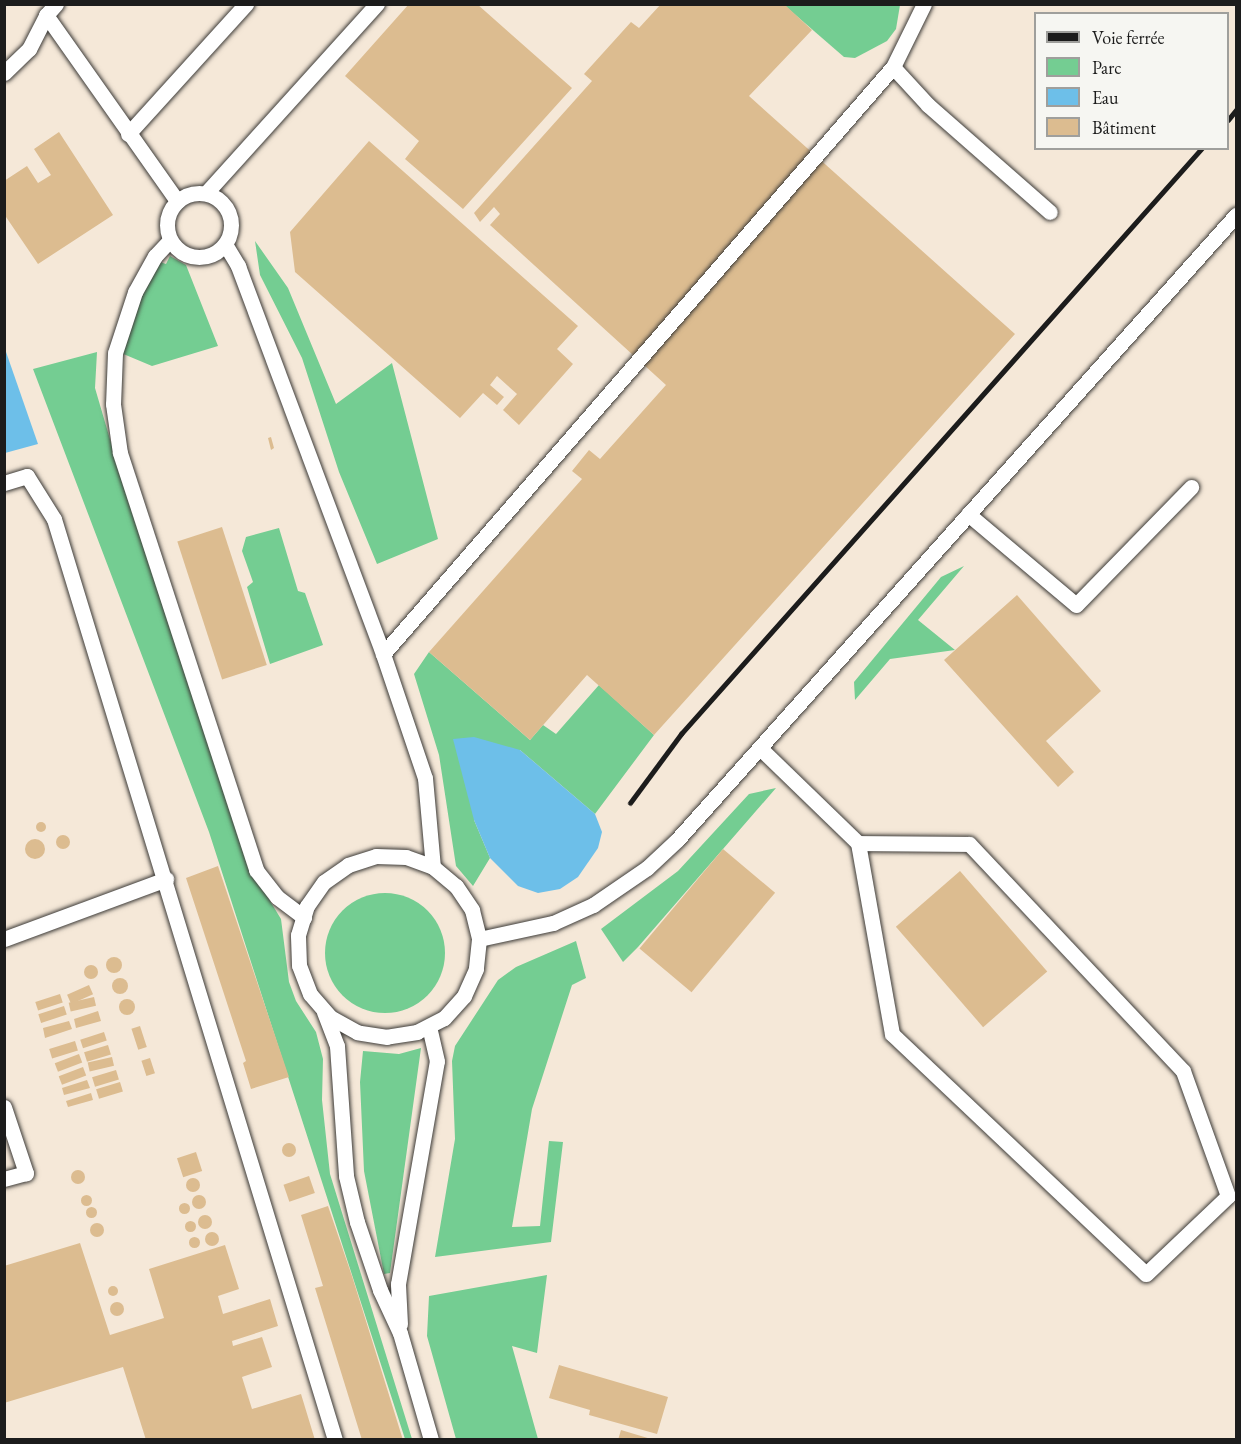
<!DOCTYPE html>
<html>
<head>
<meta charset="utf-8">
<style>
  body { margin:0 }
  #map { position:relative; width:1241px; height:1444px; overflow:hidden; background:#f5e8d8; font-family:"EB Garamond",serif }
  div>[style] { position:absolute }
  .green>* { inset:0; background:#74cd92 }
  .round { border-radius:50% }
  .water>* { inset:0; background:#6dbfe9 }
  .building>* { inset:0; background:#dcbc90; transform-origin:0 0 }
  .roads { filter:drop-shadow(0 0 2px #3d3b38) drop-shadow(0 0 2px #3d3b38) }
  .lane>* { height:15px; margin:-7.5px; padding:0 7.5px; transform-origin:7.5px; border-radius:7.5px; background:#fff }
  .lane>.ring { margin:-7.5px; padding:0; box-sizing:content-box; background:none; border:15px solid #fff; border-radius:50% }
  .rail>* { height:4.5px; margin:-2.25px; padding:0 2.25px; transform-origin:2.25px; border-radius:2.25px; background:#1c1c1c }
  span { translate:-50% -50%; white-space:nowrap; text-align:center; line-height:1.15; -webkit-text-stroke:5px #f6f6f2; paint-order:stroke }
  .frame { position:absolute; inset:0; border:6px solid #1c1c1c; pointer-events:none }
  .legend { position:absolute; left:1034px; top:12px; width:195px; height:138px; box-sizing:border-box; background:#f6f6f2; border:2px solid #9f9f9c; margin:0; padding:8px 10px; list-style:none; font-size:18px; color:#1c1c1c }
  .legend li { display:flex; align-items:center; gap:12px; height:30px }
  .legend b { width:30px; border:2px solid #9f9f9c }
</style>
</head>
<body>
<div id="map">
  <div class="green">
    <div style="clip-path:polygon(784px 5px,900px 5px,896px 29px,887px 41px,855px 58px,844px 57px)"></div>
    <div style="clip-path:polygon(255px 241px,288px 288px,336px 404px,392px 363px,438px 539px,377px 564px,339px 472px,302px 358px,260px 275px)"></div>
    <div style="clip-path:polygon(170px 256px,186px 265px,218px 346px,152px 366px,121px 353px,143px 292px,160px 262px,166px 264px)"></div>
    <div style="clip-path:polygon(97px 352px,95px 388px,114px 453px,248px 865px,281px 919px,289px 982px,296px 1001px,316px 1032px,323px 1059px,322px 1100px,330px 1174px,412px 1439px,405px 1439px,209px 832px,33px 369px)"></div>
    <div style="clip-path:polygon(279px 528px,298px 591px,305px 593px,323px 645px,270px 664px,247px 587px,253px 582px,242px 551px,246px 537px)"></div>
    <div style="clip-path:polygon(964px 566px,918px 620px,955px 650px,890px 659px,855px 700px,854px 682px,941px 577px)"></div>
    <div style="clip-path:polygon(429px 652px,530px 740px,543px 725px,556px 734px,599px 685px,654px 735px,595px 814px,520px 750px,474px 820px,490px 858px,473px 886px,456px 866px,439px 755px,414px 674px)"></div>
    <div style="clip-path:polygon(776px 788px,638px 947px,623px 962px,601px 929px,678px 871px,749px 794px)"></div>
    <div class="round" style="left:325px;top:893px;width:120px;height:120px"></div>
    <div style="clip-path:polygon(576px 941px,586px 978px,572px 985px,532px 1109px,512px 1227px,540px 1226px,549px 1141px,563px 1142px,551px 1242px,435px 1257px,455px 1139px,452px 1061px,455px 1046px,498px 980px,516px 967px)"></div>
    <div style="clip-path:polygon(421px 1048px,390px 1273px,384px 1274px,364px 1171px,360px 1082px,363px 1051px,399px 1054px)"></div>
    <div style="clip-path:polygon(547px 1275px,537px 1353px,512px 1346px,538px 1439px,456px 1439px,427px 1336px,429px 1296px)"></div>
  </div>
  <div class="water">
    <div style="clip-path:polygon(5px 349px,38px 444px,5px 453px,4px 453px)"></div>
    <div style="clip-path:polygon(474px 737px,520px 750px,595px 814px,602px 832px,598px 848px,578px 877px,560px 889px,538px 893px,518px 886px,490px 858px,474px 820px,453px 739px)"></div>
  </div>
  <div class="building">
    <div style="clip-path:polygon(409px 4px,477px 4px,572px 88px,463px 209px,405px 159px,419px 141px,345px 76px)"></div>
    <div style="clip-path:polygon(661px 4px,784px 4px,812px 30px,749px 96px,1015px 334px,654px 735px,587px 675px,530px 740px,429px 652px,582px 479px,572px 471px,589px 450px,600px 459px,666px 385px,490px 225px,500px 214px,494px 207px,480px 222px,474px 213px,592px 81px,584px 74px,631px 22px,639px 28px)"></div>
    <div style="clip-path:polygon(59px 132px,113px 215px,38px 264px,4px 214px,4px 181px,27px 166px,38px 183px,51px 175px,34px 149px)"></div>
    <div style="clip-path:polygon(369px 141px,578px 326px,557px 349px,573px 364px,519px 425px,503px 410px,517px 394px,497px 376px,490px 385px,504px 397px,497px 405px,483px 393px,460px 418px,295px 272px,290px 232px)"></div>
    <div style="clip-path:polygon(271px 437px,274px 448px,271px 450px,268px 438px)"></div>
    <div style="left:222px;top:527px;width:145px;height:47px;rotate:72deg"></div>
    <div style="clip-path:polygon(1017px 595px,1101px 691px,1046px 741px,1074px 772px,1058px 787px,944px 660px)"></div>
    <div class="round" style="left:36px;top:822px;width:10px;height:10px"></div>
    <div class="round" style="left:56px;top:835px;width:14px;height:14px"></div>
    <div class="round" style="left:25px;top:839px;width:20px;height:20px"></div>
    <div style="left:723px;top:849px;width:68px;height:130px;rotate:40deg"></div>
    <div style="clip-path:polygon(218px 866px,289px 1077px,251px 1089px,243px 1063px,246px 1061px,186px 878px)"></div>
    <div style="left:960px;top:871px;width:133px;height:85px;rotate:49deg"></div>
    <div class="round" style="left:106px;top:957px;width:16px;height:16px"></div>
    <div class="round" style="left:84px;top:965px;width:14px;height:14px"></div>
    <div class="round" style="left:112px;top:978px;width:16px;height:16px"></div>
    <div style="left:89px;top:985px;width:10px;height:24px;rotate:66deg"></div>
    <div style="left:60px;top:994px;width:9px;height:26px;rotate:72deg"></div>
    <div style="left:94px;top:997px;width:9px;height:26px;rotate:77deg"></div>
    <div class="round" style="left:119px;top:999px;width:16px;height:16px"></div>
    <div style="left:64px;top:1006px;width:9px;height:27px;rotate:72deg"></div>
    <div style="clip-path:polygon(98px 1011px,101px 1021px,76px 1028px,74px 1019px)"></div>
    <div style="clip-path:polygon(69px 1021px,72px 1029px,45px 1038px,43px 1028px)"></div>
    <div style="left:140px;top:1026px;width:22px;height:9px;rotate:72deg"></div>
    <div style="left:104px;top:1032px;width:9px;height:25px;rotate:72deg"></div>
    <div style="left:75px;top:1041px;width:10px;height:27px;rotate:73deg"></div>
    <div style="left:108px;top:1045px;width:10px;height:25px;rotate:73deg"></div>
    <div style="left:79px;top:1054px;width:9px;height:26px;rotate:69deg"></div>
    <div style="left:112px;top:1057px;width:9px;height:25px;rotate:77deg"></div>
    <div style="left:150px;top:1058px;width:16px;height:9px;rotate:72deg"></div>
    <div style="left:83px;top:1067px;width:9px;height:26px;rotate:69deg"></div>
    <div style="left:116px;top:1070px;width:10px;height:25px;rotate:73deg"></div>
    <div style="clip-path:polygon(87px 1080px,90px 1088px,64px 1095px,62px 1088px)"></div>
    <div style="left:120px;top:1082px;width:10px;height:25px;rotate:73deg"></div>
    <div style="clip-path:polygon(91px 1093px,93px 1100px,68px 1107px,66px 1101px)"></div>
    <div class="round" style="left:282px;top:1143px;width:14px;height:14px"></div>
    <div style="left:196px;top:1152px;width:20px;height:20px;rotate:72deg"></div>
    <div class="round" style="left:71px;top:1170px;width:14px;height:14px"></div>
    <div style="left:309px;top:1176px;width:18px;height:27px;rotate:71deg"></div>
    <div class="round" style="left:186px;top:1178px;width:14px;height:14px"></div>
    <div class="round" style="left:80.5px;top:1194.5px;width:11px;height:11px"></div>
    <div class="round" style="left:192px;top:1195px;width:14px;height:14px"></div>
    <div class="round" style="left:178.5px;top:1202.5px;width:11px;height:11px"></div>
    <div style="clip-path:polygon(328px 1206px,352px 1276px,403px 1440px,362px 1440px,315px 1288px,323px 1286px,301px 1215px)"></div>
    <div class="round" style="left:85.5px;top:1206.5px;width:11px;height:11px"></div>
    <div class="round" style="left:198px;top:1215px;width:14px;height:14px"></div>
    <div class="round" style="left:184.5px;top:1220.5px;width:11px;height:11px"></div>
    <div class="round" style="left:90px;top:1223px;width:14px;height:14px"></div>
    <div class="round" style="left:205px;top:1232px;width:14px;height:14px"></div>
    <div class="round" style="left:188.5px;top:1236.5px;width:11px;height:11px"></div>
    <div style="clip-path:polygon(80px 1243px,110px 1335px,164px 1318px,149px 1269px,225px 1245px,239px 1289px,218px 1296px,223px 1314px,270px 1299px,278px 1326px,232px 1341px,233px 1346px,262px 1337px,272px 1367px,242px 1377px,252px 1409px,301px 1394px,315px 1440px,146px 1440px,123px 1367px,4px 1403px,4px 1266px)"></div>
    <div class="round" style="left:108px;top:1286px;width:10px;height:10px"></div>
    <div class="round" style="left:110px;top:1302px;width:14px;height:14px"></div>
    <div style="clip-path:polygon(559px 1365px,668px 1397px,657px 1434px,589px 1415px,590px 1410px,549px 1398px)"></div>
    <div style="clip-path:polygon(621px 1430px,651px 1439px,651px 1440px,618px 1440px)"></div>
  </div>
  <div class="roads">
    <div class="lane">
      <div style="left:56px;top:4px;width:15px;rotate:132deg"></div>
      <div style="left:46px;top:15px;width:228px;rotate:54.8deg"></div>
      <div style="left:924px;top:4px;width:70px;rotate:116.2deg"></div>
      <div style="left:893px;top:67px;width:52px;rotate:47.4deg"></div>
      <div style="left:928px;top:105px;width:162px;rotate:41.3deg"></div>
      <div style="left:4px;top:73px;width:35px;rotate:-44deg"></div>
      <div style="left:29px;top:49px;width:38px;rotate:-63deg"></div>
      <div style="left:128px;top:134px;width:176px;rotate:-47.8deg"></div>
      <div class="ring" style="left:167px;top:193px;width:49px;height:49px"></div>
      <div style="left:206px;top:193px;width:255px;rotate:-47.9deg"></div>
      <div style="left:170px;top:240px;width:22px;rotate:133deg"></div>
      <div style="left:155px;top:256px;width:41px;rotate:119.1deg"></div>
      <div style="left:135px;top:292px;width:64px;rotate:108.2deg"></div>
      <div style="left:115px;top:353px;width:51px;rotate:92.2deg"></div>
      <div style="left:113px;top:404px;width:49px;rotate:81.9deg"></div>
      <div style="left:120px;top:453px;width:439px;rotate:71.9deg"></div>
      <div style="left:256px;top:870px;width:34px;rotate:52deg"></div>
      <div style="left:277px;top:897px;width:34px;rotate:37deg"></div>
      <div style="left:225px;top:244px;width:26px;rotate:59deg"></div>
      <div style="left:238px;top:266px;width:414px;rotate:69.5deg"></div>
      <div style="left:383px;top:654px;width:131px;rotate:71.3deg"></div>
      <div style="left:425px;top:778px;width:89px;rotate:84.9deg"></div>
      <div style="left:433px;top:867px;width:30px;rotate:40deg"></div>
      <div style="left:456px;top:886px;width:29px;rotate:56deg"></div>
      <div style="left:472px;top:910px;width:30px;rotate:76deg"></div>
      <div style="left:479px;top:939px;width:30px;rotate:96deg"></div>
      <div style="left:476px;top:969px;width:30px;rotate:114deg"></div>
      <div style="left:464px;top:996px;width:30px;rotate:132deg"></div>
      <div style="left:444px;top:1018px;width:30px;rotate:153deg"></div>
      <div style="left:417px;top:1032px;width:30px;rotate:171deg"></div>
      <div style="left:387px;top:1037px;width:30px;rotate:-171deg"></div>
      <div style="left:357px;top:1032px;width:31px;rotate:-151deg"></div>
      <div style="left:330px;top:1017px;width:30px;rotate:-131deg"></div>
      <div style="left:310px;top:994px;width:31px;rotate:-111deg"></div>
      <div style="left:299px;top:965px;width:30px;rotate:-92deg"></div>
      <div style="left:298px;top:935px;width:30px;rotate:-73deg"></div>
      <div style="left:307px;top:906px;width:29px;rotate:-55deg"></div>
      <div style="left:324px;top:882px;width:29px;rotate:-35deg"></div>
      <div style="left:348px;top:865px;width:29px;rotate:-18deg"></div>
      <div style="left:376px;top:856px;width:30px;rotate:2deg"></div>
      <div style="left:406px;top:857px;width:29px;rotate:20deg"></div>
      <div style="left:4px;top:483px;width:24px;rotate:-17deg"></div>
      <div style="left:27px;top:476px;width:51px;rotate:57.9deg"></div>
      <div style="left:54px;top:519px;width:963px;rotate:73.03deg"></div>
      <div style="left:968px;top:514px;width:141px;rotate:40.1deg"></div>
      <div style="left:1076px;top:605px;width:165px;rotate:-45.7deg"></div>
      <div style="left:383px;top:654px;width:778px;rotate:-49.02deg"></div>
      <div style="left:760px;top:748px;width:136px;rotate:44.1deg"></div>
      <div style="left:858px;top:843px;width:194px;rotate:79.9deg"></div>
      <div style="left:892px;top:1034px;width:349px;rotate:43.4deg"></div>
      <div style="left:1146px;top:1274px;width:113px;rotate:-43.6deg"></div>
      <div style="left:1228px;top:1196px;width:133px;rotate:-109.8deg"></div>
      <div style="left:1183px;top:1071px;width:312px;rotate:-133.3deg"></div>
      <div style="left:969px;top:844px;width:111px;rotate:-179.5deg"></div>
      <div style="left:4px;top:939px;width:173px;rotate:-20.3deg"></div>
      <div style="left:479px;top:939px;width:76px;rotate:-12.2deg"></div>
      <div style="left:553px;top:923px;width:44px;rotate:-24.2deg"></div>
      <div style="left:593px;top:905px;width:65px;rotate:-34.4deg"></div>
      <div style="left:647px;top:868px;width:41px;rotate:-43deg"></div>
      <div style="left:677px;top:840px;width:839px;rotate:-48.19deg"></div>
      <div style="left:324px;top:1012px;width:36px;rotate:69deg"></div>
      <div style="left:337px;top:1046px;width:130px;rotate:86deg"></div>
      <div style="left:346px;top:1176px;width:47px;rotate:76.6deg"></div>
      <div style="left:357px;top:1222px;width:72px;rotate:71.3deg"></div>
      <div style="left:380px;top:1290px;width:47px;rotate:65.1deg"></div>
      <div style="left:400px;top:1333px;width:111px;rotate:73.8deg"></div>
      <div style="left:4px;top:1107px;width:70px;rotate:71.6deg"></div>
      <div style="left:26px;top:1173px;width:23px;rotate:165deg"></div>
      <div style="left:400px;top:1324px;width:40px;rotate:-92.9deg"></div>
      <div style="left:398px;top:1284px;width:226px;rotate:-80.1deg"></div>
      <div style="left:437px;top:1061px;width:35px;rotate:-103deg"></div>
    </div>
  </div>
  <div class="rail">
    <div style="left:1228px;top:120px;width:13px;rotate:-51deg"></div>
    <div style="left:630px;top:803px;width:86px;rotate:-53.5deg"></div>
    <div style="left:681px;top:734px;width:784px;rotate:-48.36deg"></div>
  </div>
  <div class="frame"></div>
  <ul class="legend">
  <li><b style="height:8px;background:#1c1c1c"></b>Voie ferrée</li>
  <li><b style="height:16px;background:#74cd92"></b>Parc</li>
  <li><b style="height:16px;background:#6dbfe9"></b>Eau</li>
  <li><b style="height:16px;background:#dcbc90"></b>Bâtiment</li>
  </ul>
</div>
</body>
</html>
